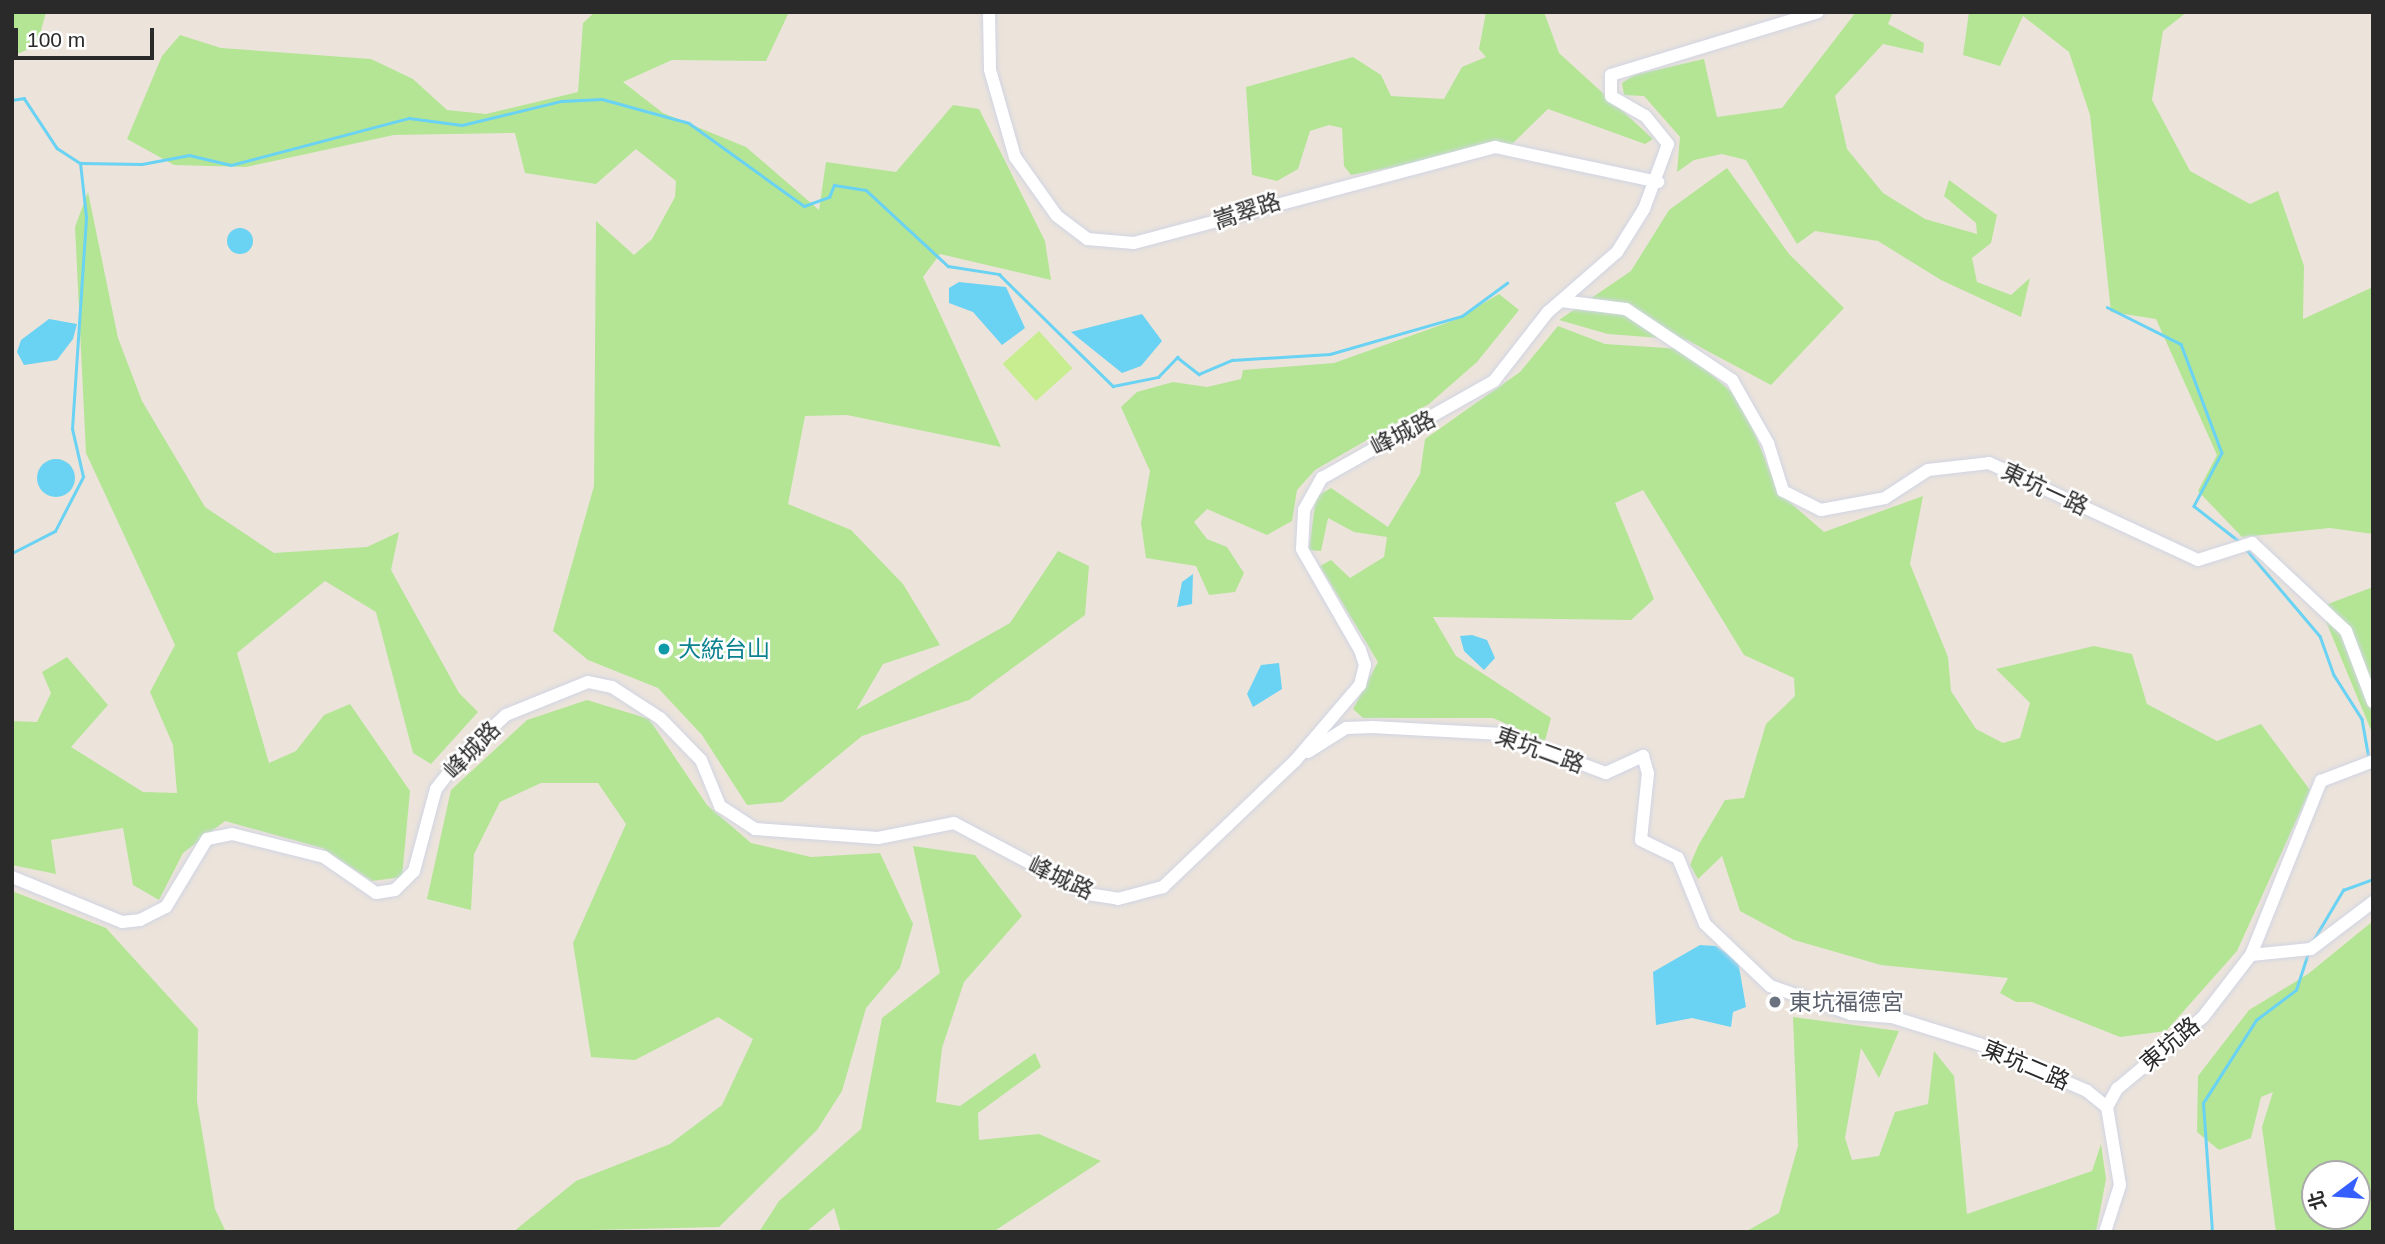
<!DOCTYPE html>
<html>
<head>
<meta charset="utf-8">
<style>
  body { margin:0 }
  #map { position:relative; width:2385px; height:1244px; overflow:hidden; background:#ece4db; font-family:Helvetica,"Noto Sans TC",sans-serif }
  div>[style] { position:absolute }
  .green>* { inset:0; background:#b3e595 }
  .pitch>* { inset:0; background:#c8ed90; transform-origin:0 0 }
  .water>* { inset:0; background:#6ad2f3 }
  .round { border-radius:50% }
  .stream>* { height:2.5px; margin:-1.25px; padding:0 1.25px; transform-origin:1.25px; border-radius:1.25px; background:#6ad2f3 }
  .roads { filter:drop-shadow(0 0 2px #d0d4e3) drop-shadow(0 0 2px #d0d4e3) }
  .minor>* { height:12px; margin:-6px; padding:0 6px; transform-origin:6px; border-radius:6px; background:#fff }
  .dots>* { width:19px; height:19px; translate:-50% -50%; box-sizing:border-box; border:4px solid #fff; border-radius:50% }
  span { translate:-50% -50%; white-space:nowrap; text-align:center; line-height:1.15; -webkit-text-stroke:5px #fff; paint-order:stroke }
  .street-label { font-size:23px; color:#2a2a2a }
  .culture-label { font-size:23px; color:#0d838f }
  .left { translate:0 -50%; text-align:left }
  .worship-label { font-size:23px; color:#5b616d }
  .frame { position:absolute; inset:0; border:14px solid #2a2a2a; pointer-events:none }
  .north { position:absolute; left:2301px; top:1160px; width:70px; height:70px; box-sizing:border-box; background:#fff; border:2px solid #aaa; border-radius:50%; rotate:254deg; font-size:19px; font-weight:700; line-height:28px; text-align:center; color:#2a2a2a }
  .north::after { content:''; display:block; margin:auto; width:24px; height:32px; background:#3560ff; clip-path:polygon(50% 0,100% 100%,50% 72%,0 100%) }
  .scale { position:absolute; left:14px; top:28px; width:140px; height:32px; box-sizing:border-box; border:4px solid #2a2a2a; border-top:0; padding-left:9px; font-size:21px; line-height:24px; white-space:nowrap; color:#2a2a2a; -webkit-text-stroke:5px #fff; paint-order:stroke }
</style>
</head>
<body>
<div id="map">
  <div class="green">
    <div style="clip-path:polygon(12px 12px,46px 12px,37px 46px,12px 56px)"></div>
    <div style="clip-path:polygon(595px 12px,789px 12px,766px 61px,672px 60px,623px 82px,663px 113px,746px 147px,819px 210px,826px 162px,896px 172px,953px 105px,979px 109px,1045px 241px,1051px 280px,940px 254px,923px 277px,1001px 447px,847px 415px,805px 416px,788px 504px,851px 530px,903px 584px,940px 645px,883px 664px,856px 710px,1010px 623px,1058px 551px,1089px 566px,1085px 615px,969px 700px,862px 736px,782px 802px,747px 805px,702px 735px,658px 688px,588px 660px,553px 631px,594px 486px,596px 221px,634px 255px,652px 239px,675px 197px,676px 181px,636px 149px,596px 184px,525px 173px,515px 133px,394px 135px,246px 167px,174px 165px,127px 139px,162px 56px,180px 35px,221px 48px,371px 59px,413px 79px,447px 110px,486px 114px,578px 92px,583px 23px)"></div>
    <div style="clip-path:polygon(1486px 12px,1544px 12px,1559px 53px,1653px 139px,1645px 144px,1548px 109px,1511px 145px,1351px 175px,1344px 166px,1342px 128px,1329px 125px,1310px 131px,1298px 169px,1277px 181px,1252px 175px,1246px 87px,1353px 57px,1381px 75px,1391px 96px,1444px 99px,1462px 67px,1486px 57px,1479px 49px)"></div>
    <div style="clip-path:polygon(1856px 12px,1893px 12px,1888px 24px,1924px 43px,1923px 53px,1883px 44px,1835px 96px,1847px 149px,1883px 193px,1925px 219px,1977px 234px,1976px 223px,1944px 196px,1949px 180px,1997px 215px,1991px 243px,1972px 258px,1977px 282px,2011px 295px,2030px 278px,2021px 317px,1941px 280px,1878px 241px,1815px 231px,1797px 244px,1746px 160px,1722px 154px,1694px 160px,1677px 172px,1680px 137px,1644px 96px,1624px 95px,1622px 83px,1634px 75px,1704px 59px,1717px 117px,1782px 108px)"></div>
    <div style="clip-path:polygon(1969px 12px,2187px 12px,2163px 31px,2152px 100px,2190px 171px,2250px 204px,2278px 191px,2304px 266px,2303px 319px,2373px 287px,2373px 534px,2330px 528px,2242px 537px,2198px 491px,2217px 455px,2156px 319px,2111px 312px,2090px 115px,2069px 52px,2023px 16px,2000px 66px,1963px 55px)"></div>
    <div style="clip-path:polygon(1727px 168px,1789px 254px,1844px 308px,1771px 385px,1687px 340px,1608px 334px,1559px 320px,1631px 271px,1669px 210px)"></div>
    <div style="clip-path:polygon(88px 192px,118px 338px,142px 401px,205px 507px,274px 553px,367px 547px,399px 532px,391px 570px,459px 693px,478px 712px,431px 764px,413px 753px,376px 612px,325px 581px,237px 653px,269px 763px,296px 751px,324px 715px,350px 704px,410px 791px,402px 877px,372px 881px,322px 848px,225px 821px,183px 853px,159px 900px,133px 885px,123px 828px,51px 840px,56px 874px,12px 865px,12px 721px,37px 722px,51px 693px,42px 672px,67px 657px,108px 705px,71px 747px,143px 792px,177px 793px,173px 745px,150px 692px,175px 645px,86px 453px,75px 227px)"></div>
    <div style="clip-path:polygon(1499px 294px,1519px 310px,1477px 362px,1429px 404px,1315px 470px,1297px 490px,1292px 521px,1267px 535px,1207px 509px,1194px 522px,1207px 539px,1227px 547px,1244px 573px,1235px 592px,1209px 595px,1196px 566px,1146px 558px,1141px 523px,1150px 471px,1121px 407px,1137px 392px,1173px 382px,1207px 387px,1241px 379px,1243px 370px,1334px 363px,1455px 320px)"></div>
    <div style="clip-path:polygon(1558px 326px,1605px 344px,1682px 349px,1742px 401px,1778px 492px,1824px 532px,1923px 496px,1910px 564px,1948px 657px,1951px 691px,1976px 729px,2003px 743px,2020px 738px,2030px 703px,1996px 669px,2094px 646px,2132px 654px,2147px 704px,2217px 741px,2261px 724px,2310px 790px,2237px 951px,2166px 1031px,2120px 1037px,2032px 1002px,2016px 1002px,2000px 993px,2008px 978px,1881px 965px,1794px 940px,1740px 911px,1722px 856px,1698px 879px,1690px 865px,1698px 846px,1725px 800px,1744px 798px,1766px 724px,1795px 696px,1794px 678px,1744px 655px,1643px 490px,1615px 503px,1654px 599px,1631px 620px,1433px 617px,1456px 656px,1551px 718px,1545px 741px,1493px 718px,1363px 718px,1353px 709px,1378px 662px,1320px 566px,1331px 560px,1350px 578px,1384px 557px,1387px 537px,1354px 532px,1328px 518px,1321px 551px,1309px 550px,1316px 497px,1331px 488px,1388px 527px,1420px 474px,1425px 439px,1520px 372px)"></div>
    <div style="clip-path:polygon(2373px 587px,2373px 735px,2320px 607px)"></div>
    <div style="clip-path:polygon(587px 700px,649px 719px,707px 805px,751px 843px,811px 857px,880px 853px,913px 924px,900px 968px,866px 1008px,842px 1091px,817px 1130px,719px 1227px,513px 1232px,576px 1181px,670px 1144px,722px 1105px,753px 1039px,718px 1017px,635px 1060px,591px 1057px,573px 943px,626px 824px,598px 783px,541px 783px,500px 802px,474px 854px,471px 910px,427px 899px,451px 790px,527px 720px)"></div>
    <div style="clip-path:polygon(913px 846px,975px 855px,1022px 916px,964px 982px,942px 1048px,936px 1102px,960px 1106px,1035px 1053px,1041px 1067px,978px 1113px,979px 1140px,1039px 1134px,1101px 1161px,993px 1232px,841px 1232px,834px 1208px,806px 1232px,759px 1232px,779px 1201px,861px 1129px,882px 1018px,940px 973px)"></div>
    <div style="clip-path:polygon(12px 891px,106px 928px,198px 1029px,197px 1101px,215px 1209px,226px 1232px,12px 1232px)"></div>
    <div style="clip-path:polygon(evenodd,2373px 921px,2373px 1232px,2276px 1232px,2262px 1127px,2273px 1092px,2261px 1097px,2251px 1138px,2219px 1150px,2197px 1132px,2198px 1076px,2249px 1010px,2308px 974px,2373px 921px,2315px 1174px,2357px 1174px,2357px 1216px,2315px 1216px,2315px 1174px)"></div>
    <div style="clip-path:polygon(1793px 1017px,1899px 1031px,1879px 1078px,1861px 1048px,1845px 1138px,1852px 1160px,1879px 1156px,1895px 1112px,1928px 1104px,1934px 1051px,1954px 1076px,1967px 1214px,2092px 1171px,2101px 1144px,2106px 1179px,2096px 1232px,1745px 1232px,1779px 1213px,1798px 1146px)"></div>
  </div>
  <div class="pitch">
    <div style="left:1039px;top:331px;width:50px;height:49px;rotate:48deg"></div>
  </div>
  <div class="water">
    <div class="round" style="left:227px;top:228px;width:26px;height:26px"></div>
    <div style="clip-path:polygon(959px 282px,1006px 287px,1025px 328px,1002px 345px,973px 312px,949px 303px,949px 288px)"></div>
    <div style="clip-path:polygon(1142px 314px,1162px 341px,1141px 366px,1122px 373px,1071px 332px)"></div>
    <div style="clip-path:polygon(49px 319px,77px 324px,73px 339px,57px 360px,24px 365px,17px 352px,21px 340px)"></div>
    <div class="round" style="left:37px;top:459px;width:38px;height:38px"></div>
    <div style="clip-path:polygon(1193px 574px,1192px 604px,1177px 607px,1182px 582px)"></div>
    <div style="clip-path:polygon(1472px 635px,1487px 640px,1495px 658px,1484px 670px,1464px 651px,1460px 636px)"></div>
    <div style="clip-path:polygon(1279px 663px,1282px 689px,1253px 707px,1247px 694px,1261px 665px)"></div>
    <div style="clip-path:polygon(1700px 945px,1716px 946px,1738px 961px,1746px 1007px,1733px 1012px,1731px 1027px,1692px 1018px,1656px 1025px,1653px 972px)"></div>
  </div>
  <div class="stream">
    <div style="left:12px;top:100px;width:12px;rotate:-9deg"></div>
    <div style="left:24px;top:98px;width:60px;rotate:56.6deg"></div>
    <div style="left:57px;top:148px;width:27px;rotate:33deg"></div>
    <div style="left:80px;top:163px;width:62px;rotate:0.9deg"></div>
    <div style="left:142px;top:164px;width:48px;rotate:-10.8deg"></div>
    <div style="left:189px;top:155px;width:43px;rotate:13.4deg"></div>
    <div style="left:231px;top:165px;width:184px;rotate:-14.8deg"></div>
    <div style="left:409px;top:118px;width:53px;rotate:7.5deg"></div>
    <div style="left:462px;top:125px;width:102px;rotate:-13.6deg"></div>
    <div style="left:561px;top:101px;width:41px;rotate:-2.8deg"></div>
    <div style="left:602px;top:99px;width:90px;rotate:15.4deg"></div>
    <div style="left:689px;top:123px;width:142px;rotate:35.8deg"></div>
    <div style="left:804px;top:206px;width:27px;rotate:-20deg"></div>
    <div style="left:829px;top:197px;width:13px;rotate:-67deg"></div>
    <div style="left:834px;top:185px;width:32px;rotate:9deg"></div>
    <div style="left:866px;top:190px;width:112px;rotate:42.8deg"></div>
    <div style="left:948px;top:266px;width:52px;rotate:8.9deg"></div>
    <div style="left:999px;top:274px;width:160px;rotate:44.5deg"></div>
    <div style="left:1113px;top:386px;width:46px;rotate:-11.3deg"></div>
    <div style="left:1158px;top:377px;width:28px;rotate:-46deg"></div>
    <div style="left:1177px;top:357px;width:28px;rotate:38deg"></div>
    <div style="left:1199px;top:374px;width:36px;rotate:-23deg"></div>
    <div style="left:1232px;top:360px;width:98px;rotate:-3.5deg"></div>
    <div style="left:1330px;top:354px;width:137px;rotate:-16.1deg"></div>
    <div style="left:1462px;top:316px;width:56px;rotate:-36.3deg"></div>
    <div style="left:2107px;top:307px;width:83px;rotate:26.6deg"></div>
    <div style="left:2181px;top:344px;width:116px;rotate:69.4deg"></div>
    <div style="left:2222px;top:453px;width:60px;rotate:117.8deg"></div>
    <div style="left:2194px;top:506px;width:58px;rotate:38deg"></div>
    <div style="left:2247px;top:550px;width:113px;rotate:49.7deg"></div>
    <div style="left:2320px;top:636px;width:41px;rotate:70.3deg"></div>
    <div style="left:2334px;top:675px;width:52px;rotate:57.5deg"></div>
    <div style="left:2362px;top:719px;width:39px;rotate:80deg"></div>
    <div style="left:12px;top:553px;width:48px;rotate:-27.1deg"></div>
    <div style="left:55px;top:531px;width:61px;rotate:-62.6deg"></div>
    <div style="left:83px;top:477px;width:49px;rotate:-102.9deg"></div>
    <div style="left:72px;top:429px;width:212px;rotate:-86.2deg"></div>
    <div style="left:86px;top:217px;width:54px;rotate:-96.3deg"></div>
    <div style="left:2311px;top:944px;width:63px;rotate:-59.3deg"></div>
    <div style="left:2343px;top:890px;width:32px;rotate:-20deg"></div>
    <div style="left:2212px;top:1232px;width:129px;rotate:-94deg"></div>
    <div style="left:2203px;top:1103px;width:98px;rotate:-57.4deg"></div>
    <div style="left:2256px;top:1020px;width:50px;rotate:-36.9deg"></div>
    <div style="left:2296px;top:990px;width:39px;rotate:-72deg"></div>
  </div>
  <div class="roads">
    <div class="minor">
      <div style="left:989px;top:12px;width:58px;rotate:89deg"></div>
      <div style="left:990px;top:70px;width:91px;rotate:74deg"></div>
      <div style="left:1015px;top:157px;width:72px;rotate:54.6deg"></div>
      <div style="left:1057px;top:216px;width:38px;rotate:37deg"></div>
      <div style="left:1087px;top:239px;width:47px;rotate:4.9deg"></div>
      <div style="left:1134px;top:243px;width:374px;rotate:-14.9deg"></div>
      <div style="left:1495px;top:147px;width:167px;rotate:12.1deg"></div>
      <div style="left:1561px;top:301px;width:65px;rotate:7deg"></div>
      <div style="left:1626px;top:309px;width:128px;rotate:33.8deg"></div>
      <div style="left:1732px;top:380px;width:73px;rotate:60.3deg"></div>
      <div style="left:1768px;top:443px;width:50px;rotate:72.6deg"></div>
      <div style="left:1783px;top:491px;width:42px;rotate:26.6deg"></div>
      <div style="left:1821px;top:510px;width:65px;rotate:-10.6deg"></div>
      <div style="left:1885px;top:498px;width:51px;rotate:-33.1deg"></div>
      <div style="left:1928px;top:470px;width:61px;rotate:-6.5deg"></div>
      <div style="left:1989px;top:463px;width:230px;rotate:24.9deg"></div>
      <div style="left:2198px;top:560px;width:57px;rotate:-17.5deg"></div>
      <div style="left:2252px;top:543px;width:129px;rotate:43.1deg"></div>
      <div style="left:2346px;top:631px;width:76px;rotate:69.2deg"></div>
      <div style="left:1308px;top:752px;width:45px;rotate:-32.3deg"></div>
      <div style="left:1346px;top:728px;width:26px;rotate:-2deg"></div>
      <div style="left:1372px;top:727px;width:130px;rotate:3.1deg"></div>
      <div style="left:1502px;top:734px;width:111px;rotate:20.6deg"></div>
      <div style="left:1606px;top:773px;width:41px;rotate:-24.7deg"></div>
      <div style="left:1643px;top:756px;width:18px;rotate:74deg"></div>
      <div style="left:1648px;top:773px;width:67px;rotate:96deg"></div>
      <div style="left:1641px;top:840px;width:41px;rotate:25.9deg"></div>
      <div style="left:1678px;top:858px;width:71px;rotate:67.8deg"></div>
      <div style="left:1705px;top:924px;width:90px;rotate:43.6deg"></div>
      <div style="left:1770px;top:986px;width:86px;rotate:19.1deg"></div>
      <div style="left:1851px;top:1014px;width:41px;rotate:4.2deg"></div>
      <div style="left:1892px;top:1017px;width:91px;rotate:17.2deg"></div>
      <div style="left:1979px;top:1044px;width:118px;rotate:23.5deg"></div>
      <div style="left:2087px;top:1091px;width:26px;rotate:39deg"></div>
      <div style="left:12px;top:877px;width:119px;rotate:22.2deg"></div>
      <div style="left:122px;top:922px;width:18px;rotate:-6deg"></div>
      <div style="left:140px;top:920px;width:29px;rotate:-27deg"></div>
      <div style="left:166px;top:907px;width:79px;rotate:-58.9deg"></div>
      <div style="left:207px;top:839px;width:25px;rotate:-11deg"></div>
      <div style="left:232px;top:834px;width:95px;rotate:14deg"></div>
      <div style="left:324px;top:857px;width:63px;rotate:34.7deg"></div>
      <div style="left:376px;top:893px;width:19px;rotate:-9deg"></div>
      <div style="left:395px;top:890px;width:27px;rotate:-45deg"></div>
      <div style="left:414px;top:871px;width:85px;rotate:-75deg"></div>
      <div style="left:436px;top:789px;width:39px;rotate:-52deg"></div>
      <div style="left:460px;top:758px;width:63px;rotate:-43.1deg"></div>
      <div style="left:506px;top:715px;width:88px;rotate:-21.9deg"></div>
      <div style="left:588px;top:682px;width:25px;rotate:12deg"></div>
      <div style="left:612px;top:687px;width:57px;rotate:32.9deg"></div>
      <div style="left:660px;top:718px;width:59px;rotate:45.7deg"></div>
      <div style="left:701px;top:760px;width:50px;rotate:67.6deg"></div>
      <div style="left:720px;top:806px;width:42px;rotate:33.3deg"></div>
      <div style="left:755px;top:829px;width:123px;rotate:4.2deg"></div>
      <div style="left:878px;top:838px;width:77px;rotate:-11.2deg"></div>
      <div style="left:954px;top:823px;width:152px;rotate:27.9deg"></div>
      <div style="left:1088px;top:894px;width:30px;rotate:9deg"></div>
      <div style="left:1118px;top:899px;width:47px;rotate:-14.9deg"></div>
      <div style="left:1163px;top:887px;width:182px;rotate:-43.7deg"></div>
      <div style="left:1295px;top:761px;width:100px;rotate:-49.5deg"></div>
      <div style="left:1360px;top:685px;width:21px;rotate:-76deg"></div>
      <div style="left:1365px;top:665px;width:16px;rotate:-108deg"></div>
      <div style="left:1360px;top:650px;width:116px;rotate:-119.9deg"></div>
      <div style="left:1302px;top:549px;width:39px;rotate:-87deg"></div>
      <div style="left:1304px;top:510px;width:37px;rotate:-61deg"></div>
      <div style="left:1322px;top:478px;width:197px;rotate:-29.4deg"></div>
      <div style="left:1494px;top:381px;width:88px;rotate:-52deg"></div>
      <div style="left:1548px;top:312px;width:91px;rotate:-41deg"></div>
      <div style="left:1617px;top:252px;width:51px;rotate:-57.9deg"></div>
      <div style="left:1644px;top:209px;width:69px;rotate:-69.7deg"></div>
      <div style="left:1668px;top:144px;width:36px;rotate:-129deg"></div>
      <div style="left:1645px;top:116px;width:39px;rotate:-150deg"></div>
      <div style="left:1611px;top:96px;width:21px;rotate:-90deg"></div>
      <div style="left:1611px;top:75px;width:216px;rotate:-16.9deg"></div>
      <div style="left:2251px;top:955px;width:188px;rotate:-68.1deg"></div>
      <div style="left:2321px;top:781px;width:56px;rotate:-21deg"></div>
      <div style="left:2105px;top:1232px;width:49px;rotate:-72.3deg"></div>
      <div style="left:2120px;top:1185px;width:79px;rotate:-99.5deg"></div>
      <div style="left:2107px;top:1107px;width:21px;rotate:-61deg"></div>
      <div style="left:2117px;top:1089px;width:112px;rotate:-39.9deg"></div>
      <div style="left:2203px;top:1017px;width:78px;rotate:-52.3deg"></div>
      <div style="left:2251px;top:955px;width:60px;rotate:-5.7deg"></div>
      <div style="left:2311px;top:949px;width:78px;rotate:-37.2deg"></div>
    </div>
  </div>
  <div class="dots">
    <div style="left:664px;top:649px;background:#0f9aa8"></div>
    <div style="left:1775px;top:1002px;background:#6b7280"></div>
  </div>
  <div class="street-label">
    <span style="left:1247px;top:211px;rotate:-18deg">嵩翠路</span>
    <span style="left:1403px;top:433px;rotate:-27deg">峰城路</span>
    <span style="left:2045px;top:489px;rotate:25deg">東坑一路</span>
    <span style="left:472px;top:750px;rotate:-46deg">峰城路</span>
    <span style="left:1540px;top:750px;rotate:20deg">東坑二路</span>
    <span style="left:1061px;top:878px;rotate:25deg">峰城路</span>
    <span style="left:2170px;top:1044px;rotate:-40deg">東坑路</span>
    <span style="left:2026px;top:1065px;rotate:23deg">東坑二路</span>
  </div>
  <div class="culture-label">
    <span class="left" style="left:678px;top:649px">大統台山</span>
  </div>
  <div class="worship-label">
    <span class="left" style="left:1789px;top:1002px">東坑福德宮</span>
  </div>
  <div class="frame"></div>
  <div class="north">北</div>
  <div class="scale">100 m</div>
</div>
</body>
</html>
